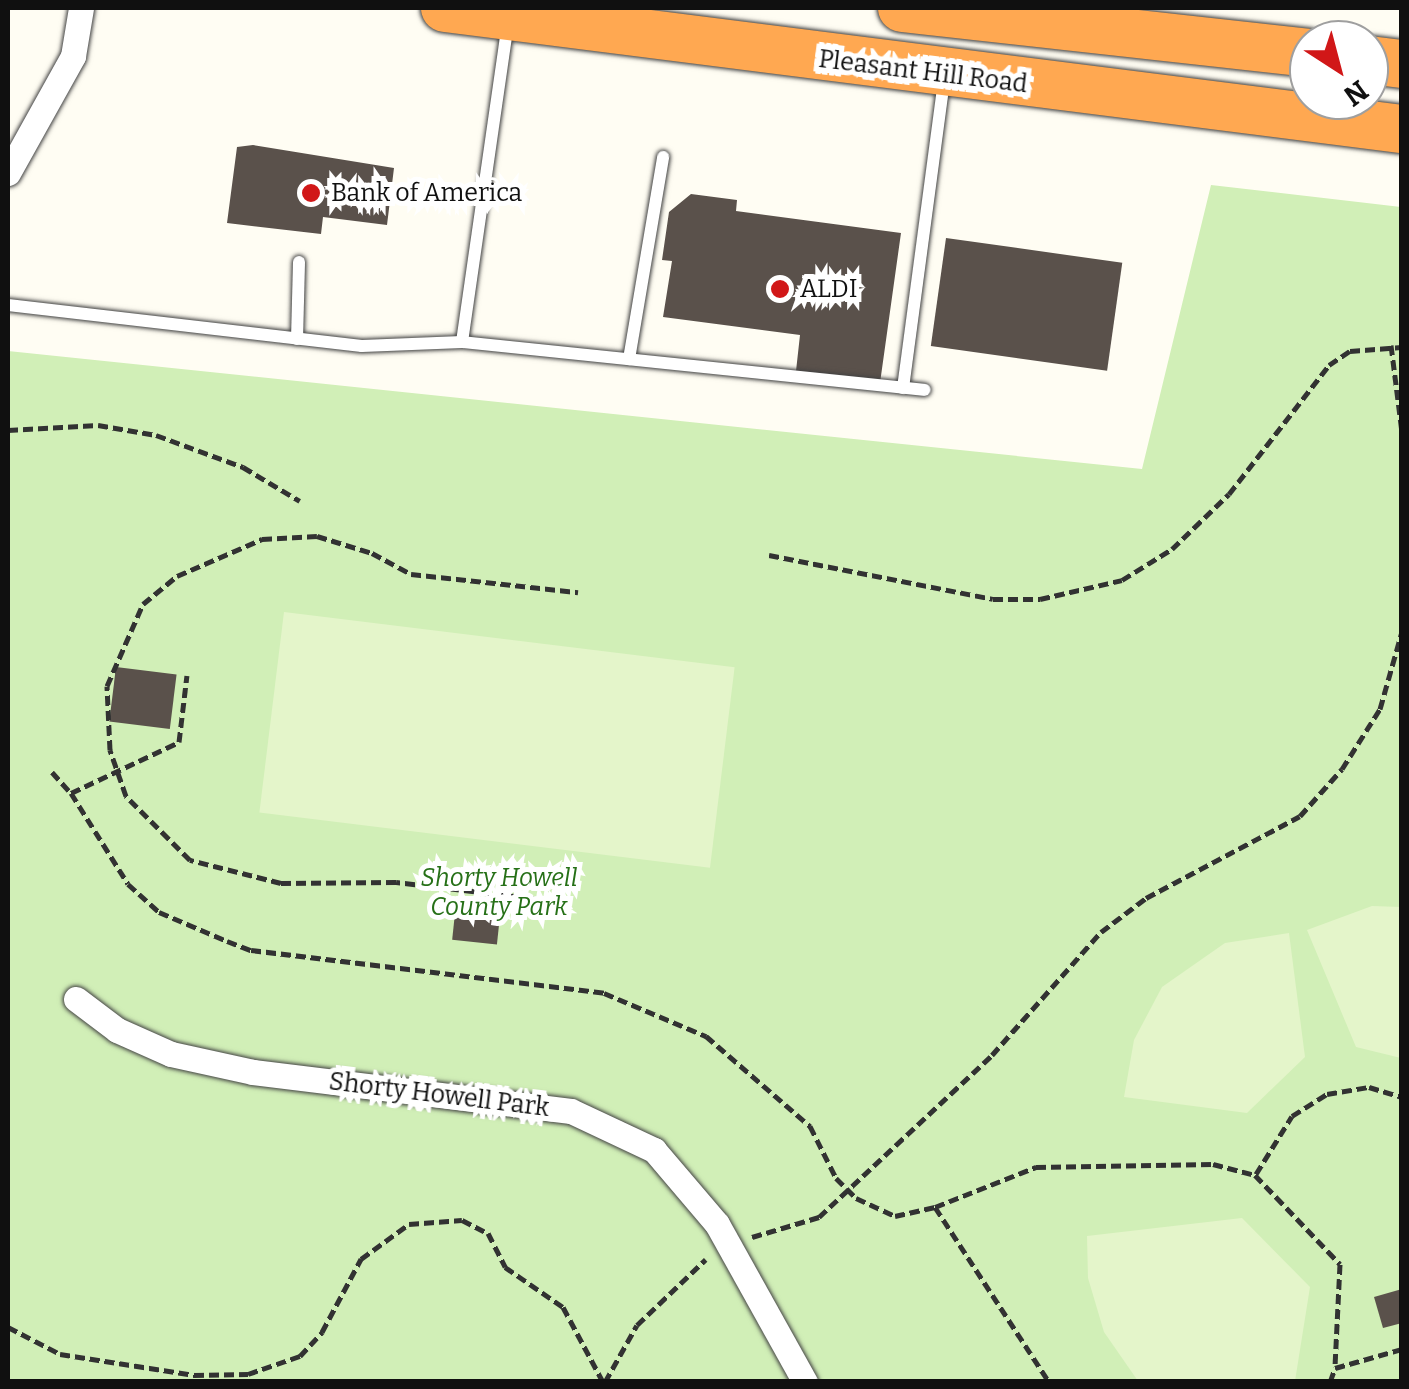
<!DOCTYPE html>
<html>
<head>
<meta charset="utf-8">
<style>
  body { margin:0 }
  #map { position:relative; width:1409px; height:1389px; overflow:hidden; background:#fffdf3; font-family:Bitter,serif }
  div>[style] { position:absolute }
  .green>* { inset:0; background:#d1efb7 }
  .pitch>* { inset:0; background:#e4f5ca; transform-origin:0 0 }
  .building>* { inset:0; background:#5a514b; transform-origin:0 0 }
  .path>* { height:5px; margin-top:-2.5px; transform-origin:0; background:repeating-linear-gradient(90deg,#323232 0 10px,transparent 0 15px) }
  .roads { filter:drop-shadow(0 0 2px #434343) drop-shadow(0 0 2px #434343) }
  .lane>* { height:12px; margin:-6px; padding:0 6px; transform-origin:6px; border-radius:6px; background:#fff }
  .street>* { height:25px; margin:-12.5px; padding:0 12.5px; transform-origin:12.5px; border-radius:12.5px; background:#fff }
  .highway>* { height:48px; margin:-24px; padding:0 24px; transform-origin:24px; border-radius:24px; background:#ffa851 }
  .dots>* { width:28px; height:28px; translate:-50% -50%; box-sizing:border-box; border:5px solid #fff; border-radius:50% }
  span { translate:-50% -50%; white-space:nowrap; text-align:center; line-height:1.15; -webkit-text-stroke:10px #fff; paint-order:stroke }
  .street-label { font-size:25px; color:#101010 }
  .poi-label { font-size:25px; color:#101010 }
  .left { translate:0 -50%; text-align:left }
  .park-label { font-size:25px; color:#267017; font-style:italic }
  .frame { position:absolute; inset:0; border:10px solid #101010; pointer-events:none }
  .north { position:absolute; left:1289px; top:20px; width:100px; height:100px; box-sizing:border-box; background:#fff; border:2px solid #9f9f9f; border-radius:50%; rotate:144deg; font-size:28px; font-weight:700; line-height:40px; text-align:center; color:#101010 }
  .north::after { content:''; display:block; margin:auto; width:35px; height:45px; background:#d11718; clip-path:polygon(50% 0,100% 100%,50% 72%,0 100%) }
</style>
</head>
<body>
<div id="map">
  <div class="green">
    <div style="clip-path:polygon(1211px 185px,1401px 207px,1401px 1381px,8px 1382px,8px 351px,1142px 469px)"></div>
  </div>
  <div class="pitch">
    <div style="left:284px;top:612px;width:454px;height:202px;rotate:7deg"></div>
    <div style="clip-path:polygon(1372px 906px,1401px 907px,1401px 1058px,1356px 1047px,1307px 930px)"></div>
    <div style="clip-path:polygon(1289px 933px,1305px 1057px,1247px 1113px,1124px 1097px,1134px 1040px,1162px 987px,1225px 943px)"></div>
    <div style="clip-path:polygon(1242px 1218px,1310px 1287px,1295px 1381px,1138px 1381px,1104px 1332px,1088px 1278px,1087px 1236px)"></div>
  </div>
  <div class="building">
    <div style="clip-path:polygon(253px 145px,394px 168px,387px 225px,323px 217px,321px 234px,227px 223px,237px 147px)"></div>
    <div style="clip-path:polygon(691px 194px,737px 200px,736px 211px,901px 233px,880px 383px,796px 371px,800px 335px,663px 317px,672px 261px,662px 260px,669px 212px)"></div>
    <div style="left:946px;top:238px;width:178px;height:109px;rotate:8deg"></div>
    <div style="left:116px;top:667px;width:61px;height:55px;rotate:7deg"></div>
    <div style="left:455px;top:913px;width:45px;height:27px;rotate:6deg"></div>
    <div style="clip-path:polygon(1402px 1289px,1402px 1323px,1383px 1328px,1374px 1297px)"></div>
  </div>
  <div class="path">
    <div style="left:1391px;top:345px;width:88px;rotate:82.8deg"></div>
    <div style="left:8px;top:430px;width:90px;rotate:-3.2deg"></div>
    <div style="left:98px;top:425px;width:59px;rotate:9.8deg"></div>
    <div style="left:156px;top:435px;width:93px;rotate:20.2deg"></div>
    <div style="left:243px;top:467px;width:66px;rotate:30.8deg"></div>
    <div style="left:769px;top:555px;width:228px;rotate:11.1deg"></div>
    <div style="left:993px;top:599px;width:47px"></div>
    <div style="left:1040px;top:599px;width:84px;rotate:-13deg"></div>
    <div style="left:1122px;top:580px;width:59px;rotate:-31.8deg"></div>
    <div style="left:1172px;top:549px;width:79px;rotate:-44deg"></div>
    <div style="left:1229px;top:494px;width:163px;rotate:-52.2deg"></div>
    <div style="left:1329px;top:365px;width:25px;rotate:-34deg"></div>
    <div style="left:1350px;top:351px;width:52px;rotate:-4.4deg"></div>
    <div style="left:52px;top:772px;width:28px;rotate:48deg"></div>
    <div style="left:71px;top:793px;width:119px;rotate:-25.3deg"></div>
    <div style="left:179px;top:742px;width:67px;rotate:-83.2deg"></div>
    <div style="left:71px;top:793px;width:107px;rotate:57.9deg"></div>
    <div style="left:128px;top:884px;width:42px;rotate:42.1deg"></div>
    <div style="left:159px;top:912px;width:74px;rotate:23.1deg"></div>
    <div style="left:227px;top:941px;width:26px;rotate:21deg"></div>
    <div style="left:251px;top:950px;width:356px;rotate:6.9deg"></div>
    <div style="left:604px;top:993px;width:111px;rotate:22.9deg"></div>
    <div style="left:706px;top:1036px;width:138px;rotate:40.9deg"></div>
    <div style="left:810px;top:1126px;width:58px;rotate:63.4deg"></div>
    <div style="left:836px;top:1178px;width:28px;rotate:45deg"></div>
    <div style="left:856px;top:1198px;width:43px;rotate:24.8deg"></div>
    <div style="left:895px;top:1216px;width:41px;rotate:-12.7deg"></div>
    <div style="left:935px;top:1207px;width:209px;rotate:56.9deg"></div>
    <div style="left:549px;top:900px;width:154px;rotate:-173.3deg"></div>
    <div style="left:396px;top:882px;width:115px;rotate:179.5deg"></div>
    <div style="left:281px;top:883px;width:94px;rotate:-165.8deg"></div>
    <div style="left:190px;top:860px;width:91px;rotate:-135deg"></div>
    <div style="left:126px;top:796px;width:49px;rotate:-109.2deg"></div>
    <div style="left:110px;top:750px;width:64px;rotate:-92.7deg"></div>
    <div style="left:107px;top:686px;width:90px;rotate:-66.3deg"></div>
    <div style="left:143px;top:604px;width:44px;rotate:-39.5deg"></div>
    <div style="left:177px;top:576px;width:93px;rotate:-23.5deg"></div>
    <div style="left:262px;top:539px;width:55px;rotate:-3.1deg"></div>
    <div style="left:317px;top:536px;width:58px;rotate:17.2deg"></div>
    <div style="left:372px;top:553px;width:44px;rotate:28.3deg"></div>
    <div style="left:411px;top:574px;width:168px;rotate:6.2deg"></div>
    <div style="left:1256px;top:1174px;width:68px;rotate:-58.2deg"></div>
    <div style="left:1292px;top:1116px;width:41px;rotate:-32.2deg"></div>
    <div style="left:1327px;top:1094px;width:43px;rotate:-9.5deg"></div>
    <div style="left:1369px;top:1087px;width:34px;rotate:17deg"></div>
    <div style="left:935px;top:1207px;width:109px;rotate:-21.6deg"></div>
    <div style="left:1036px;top:1167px;width:177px;rotate:-1deg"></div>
    <div style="left:1213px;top:1164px;width:43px;rotate:14.7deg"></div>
    <div style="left:1255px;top:1175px;width:123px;rotate:46.3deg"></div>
    <div style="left:1340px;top:1264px;width:104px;rotate:92.8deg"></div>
    <div style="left:752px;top:1237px;width:70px;rotate:-16.6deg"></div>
    <div style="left:819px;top:1217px;width:237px;rotate:-43.1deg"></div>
    <div style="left:992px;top:1055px;width:164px;rotate:-48.5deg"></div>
    <div style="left:1101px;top:932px;width:56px;rotate:-37.1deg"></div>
    <div style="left:1146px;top:898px;width:174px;rotate:-28deg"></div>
    <div style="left:1300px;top:816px;width:63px;rotate:-48.2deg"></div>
    <div style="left:1342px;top:769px;width:71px;rotate:-57.7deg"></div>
    <div style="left:1380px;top:709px;width:81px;rotate:-74.2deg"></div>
    <div style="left:8px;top:1327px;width:59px;rotate:27.4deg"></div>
    <div style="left:60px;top:1354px;width:136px;rotate:8.9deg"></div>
    <div style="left:194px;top:1375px;width:54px;rotate:-1.1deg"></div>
    <div style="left:248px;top:1374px;width:55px;rotate:-19.1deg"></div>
    <div style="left:300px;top:1356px;width:33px;rotate:-47deg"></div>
    <div style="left:322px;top:1332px;width:83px;rotate:-61.9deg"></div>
    <div style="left:361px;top:1259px;width:59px;rotate:-36.1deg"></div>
    <div style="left:409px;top:1224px;width:53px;rotate:-4.3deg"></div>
    <div style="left:462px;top:1220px;width:29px;rotate:27deg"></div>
    <div style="left:488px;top:1233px;width:38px;rotate:63deg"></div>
    <div style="left:505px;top:1267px;width:70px;rotate:34.6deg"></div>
    <div style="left:563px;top:1307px;width:85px;rotate:61.9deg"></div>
    <div style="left:605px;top:1382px;width:65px;rotate:-60.7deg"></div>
    <div style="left:637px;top:1325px;width:95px;rotate:-43.7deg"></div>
    <div style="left:1330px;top:1382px;width:15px;rotate:-70deg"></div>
    <div style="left:1335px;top:1368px;width:70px;rotate:-15.8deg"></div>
  </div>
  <div class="roads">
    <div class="lane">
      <div style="left:8px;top:305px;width:356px;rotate:6.6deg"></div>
      <div style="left:362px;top:346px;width:100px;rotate:-2.3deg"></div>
      <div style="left:462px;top:342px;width:465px;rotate:5.9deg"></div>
      <div style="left:297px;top:339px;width:77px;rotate:-88.5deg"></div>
      <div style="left:462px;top:342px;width:321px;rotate:-81.8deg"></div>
      <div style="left:629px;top:359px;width:205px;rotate:-80.4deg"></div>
      <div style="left:903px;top:388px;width:309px;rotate:-82.4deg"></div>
    </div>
    <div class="street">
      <div style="left:8px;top:173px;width:134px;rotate:-60.9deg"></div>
      <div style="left:73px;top:56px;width:49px;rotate:-80.5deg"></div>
      <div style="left:76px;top:999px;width:51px;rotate:37.1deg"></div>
      <div style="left:117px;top:1030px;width:59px;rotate:24deg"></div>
      <div style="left:171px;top:1054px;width:84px;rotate:12.4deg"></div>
      <div style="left:253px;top:1072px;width:320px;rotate:7deg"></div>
      <div style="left:571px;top:1111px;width:92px;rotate:25.2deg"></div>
      <div style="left:654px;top:1150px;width:97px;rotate:49.6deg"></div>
      <div style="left:717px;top:1224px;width:181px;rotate:60.9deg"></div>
    </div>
    <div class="highway">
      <div style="left:445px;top:8px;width:965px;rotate:7.21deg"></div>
      <div style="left:902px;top:8px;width:409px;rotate:6.3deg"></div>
      <div style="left:1369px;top:60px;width:33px;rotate:7deg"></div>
    </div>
  </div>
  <div class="dots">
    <div style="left:311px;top:193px;background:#d11718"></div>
    <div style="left:780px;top:289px;background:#d11718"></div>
  </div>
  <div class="street-label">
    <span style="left:923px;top:72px;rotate:7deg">Pleasant Hill Road</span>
    <span style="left:439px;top:1095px;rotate:7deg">Shorty Howell Park</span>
  </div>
  <div class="poi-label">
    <span class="left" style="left:331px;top:193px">Bank of America</span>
    <span class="left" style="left:800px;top:289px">ALDI</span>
  </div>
  <div class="park-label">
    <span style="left:499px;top:893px">Shorty Howell<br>County Park</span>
  </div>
  <div class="frame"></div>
  <div class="north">N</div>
</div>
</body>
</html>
